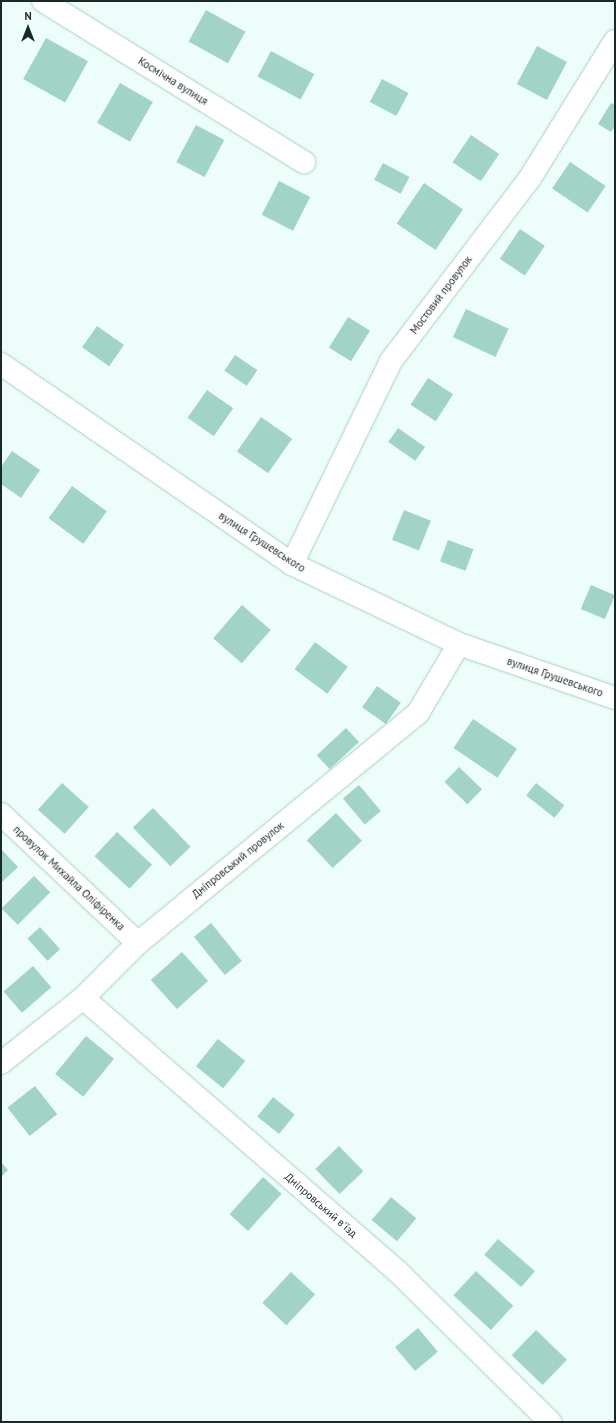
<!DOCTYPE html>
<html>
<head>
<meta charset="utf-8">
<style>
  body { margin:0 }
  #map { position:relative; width:616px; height:1423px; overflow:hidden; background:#edfdf9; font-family:"PT Sans",sans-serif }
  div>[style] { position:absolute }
  .building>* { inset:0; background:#a1d4c7; transform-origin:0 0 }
  .roads { filter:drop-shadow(0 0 1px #a6cfc4) drop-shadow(0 0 1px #a6cfc4) }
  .minor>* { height:22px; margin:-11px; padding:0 11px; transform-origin:11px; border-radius:11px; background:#fff }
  span { translate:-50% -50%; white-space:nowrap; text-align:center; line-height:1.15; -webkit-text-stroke:3.5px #fff; paint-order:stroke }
  .street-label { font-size:11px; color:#192925 }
  .frame { position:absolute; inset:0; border:2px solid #192925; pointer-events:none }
  .north { position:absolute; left:8px; top:8px; width:40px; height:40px; -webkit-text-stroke:3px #fff; paint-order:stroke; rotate:0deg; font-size:11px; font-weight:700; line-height:16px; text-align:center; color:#192925 }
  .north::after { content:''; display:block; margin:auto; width:14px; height:18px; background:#192925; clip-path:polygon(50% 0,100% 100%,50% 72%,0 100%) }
</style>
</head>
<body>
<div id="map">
  <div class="building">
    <div style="left:206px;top:10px;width:45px;height:36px;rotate:29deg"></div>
    <div style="left:46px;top:38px;width:48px;height:47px;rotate:29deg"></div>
    <div style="left:537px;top:46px;width:34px;height:43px;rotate:28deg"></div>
    <div style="left:271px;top:51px;width:49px;height:29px;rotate:28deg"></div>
    <div style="left:382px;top:79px;width:30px;height:26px;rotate:28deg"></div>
    <div style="left:120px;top:83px;width:38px;height:46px;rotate:30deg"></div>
    <div style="clip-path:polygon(611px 103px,615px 105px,615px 126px,611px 132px,598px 124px)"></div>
    <div style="left:196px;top:125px;width:32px;height:42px;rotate:28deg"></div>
    <div style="left:471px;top:135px;width:34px;height:33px;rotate:34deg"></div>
    <div style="left:570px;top:162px;width:43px;height:32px;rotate:34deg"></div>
    <div style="left:383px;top:163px;width:30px;height:19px;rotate:28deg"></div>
    <div style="left:279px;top:181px;width:35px;height:38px;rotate:27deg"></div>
    <div style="left:424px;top:183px;width:47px;height:49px;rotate:34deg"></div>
    <div style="left:520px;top:229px;width:30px;height:36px;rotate:34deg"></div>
    <div style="left:466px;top:309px;width:47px;height:31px;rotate:25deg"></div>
    <div style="left:348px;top:317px;width:26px;height:36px;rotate:32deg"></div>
    <div style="left:97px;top:326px;width:33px;height:26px;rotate:35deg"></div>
    <div style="left:235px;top:355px;width:27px;height:19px;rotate:34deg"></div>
    <div style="left:428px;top:378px;width:30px;height:32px;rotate:33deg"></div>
    <div style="left:207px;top:390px;width:32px;height:34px;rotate:35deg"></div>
    <div style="left:261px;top:417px;width:38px;height:42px;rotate:35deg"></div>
    <div style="left:398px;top:428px;width:33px;height:17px;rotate:35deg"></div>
    <div style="clip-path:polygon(12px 451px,40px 470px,21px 498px,1px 484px,1px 467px)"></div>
    <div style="left:72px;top:486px;width:43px;height:40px;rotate:36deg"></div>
    <div style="left:404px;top:510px;width:29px;height:32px;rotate:22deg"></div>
    <div style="left:448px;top:540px;width:27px;height:23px;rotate:20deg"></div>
    <div style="left:591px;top:585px;width:26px;height:26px;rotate:23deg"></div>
    <div style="left:242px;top:605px;width:38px;height:44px;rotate:41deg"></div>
    <div style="left:315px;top:642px;width:41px;height:34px;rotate:37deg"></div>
    <div style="left:377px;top:686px;width:29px;height:26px;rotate:35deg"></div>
    <div style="left:473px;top:719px;width:53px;height:35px;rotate:34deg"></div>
    <div style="left:346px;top:728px;width:19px;height:40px;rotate:47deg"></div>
    <div style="left:459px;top:767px;width:32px;height:21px;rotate:44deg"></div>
    <div style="left:62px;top:783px;width:36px;height:36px;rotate:42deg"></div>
    <div style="left:536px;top:783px;width:36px;height:16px;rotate:38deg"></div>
    <div style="left:359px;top:785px;width:34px;height:21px;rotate:50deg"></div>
    <div style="left:153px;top:808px;width:54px;height:28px;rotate:46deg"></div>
    <div style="left:336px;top:813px;width:38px;height:40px;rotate:47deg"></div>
    <div style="left:117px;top:832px;width:48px;height:33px;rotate:43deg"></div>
    <div style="clip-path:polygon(1px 849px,18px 867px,1px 883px)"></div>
    <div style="left:34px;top:876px;width:23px;height:46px;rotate:45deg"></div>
    <div style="left:211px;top:923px;width:49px;height:22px;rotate:51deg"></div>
    <div style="left:40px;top:927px;width:30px;height:17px;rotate:48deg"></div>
    <div style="left:182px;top:952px;width:39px;height:42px;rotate:48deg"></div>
    <div style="left:33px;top:966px;width:28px;height:39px;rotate:49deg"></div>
    <div style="left:86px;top:1036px;width:36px;height:49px;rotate:39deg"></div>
    <div style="left:218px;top:1039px;width:35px;height:35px;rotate:39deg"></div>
    <div style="left:35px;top:1086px;width:36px;height:35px;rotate:52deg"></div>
    <div style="left:273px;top:1097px;width:28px;height:25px;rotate:39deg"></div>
    <div style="left:339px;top:1146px;width:35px;height:33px;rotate:46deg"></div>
    <div style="clip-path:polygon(1px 1162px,8px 1170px,1px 1177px)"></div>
    <div style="left:263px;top:1177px;width:25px;height:50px;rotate:42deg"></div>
    <div style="left:391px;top:1197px;width:33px;height:30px;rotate:40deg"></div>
    <div style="left:498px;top:1239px;width:49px;height:21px;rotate:41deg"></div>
    <div style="left:476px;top:1271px;width:51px;height:33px;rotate:43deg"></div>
    <div style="left:291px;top:1272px;width:33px;height:42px;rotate:43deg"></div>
    <div style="left:418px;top:1328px;width:31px;height:30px;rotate:50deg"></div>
    <div style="left:536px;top:1330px;width:43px;height:35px;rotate:44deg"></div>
  </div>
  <div class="roads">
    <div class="minor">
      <div style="left:43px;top:1px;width:307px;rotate:31.7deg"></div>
      <div style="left:1px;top:364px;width:353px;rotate:34.5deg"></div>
      <div style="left:292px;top:564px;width:185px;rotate:25.6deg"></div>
      <div style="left:459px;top:644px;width:165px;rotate:19.1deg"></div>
      <div style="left:292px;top:564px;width:226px;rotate:-64deg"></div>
      <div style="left:391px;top:361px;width:230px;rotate:-52.8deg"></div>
      <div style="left:530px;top:178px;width:161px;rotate:-58.2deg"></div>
      <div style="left:1px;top:814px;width:188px;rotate:43.3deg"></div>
      <div style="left:83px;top:998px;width:417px;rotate:41deg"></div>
      <div style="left:398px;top:1272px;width:214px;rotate:44.6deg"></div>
      <div style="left:1px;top:1063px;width:105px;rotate:-38.4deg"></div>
      <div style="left:83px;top:998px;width:78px;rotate:-45deg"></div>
      <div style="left:138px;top:943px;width:362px;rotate:-39.4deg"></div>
      <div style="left:418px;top:713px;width:80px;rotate:-59.3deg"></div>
    </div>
  </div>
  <div class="street-label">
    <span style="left:173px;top:81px;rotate:32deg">Космічна вулиця</span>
    <span style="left:441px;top:295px;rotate:-53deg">Мостовий провулок</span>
    <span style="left:262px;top:542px;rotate:33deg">вулиця Грушевського</span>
    <span style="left:555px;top:677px;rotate:19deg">вулиця Грушевського</span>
    <span style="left:238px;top:860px;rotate:-39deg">Дніпровський провулок</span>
    <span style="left:69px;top:878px;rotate:43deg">провулок Михайла Оліфіренка</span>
    <span style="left:321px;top:1205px;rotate:41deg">Дніпровський в'їзд</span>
  </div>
  <div class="frame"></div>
  <div class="north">N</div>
</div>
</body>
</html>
